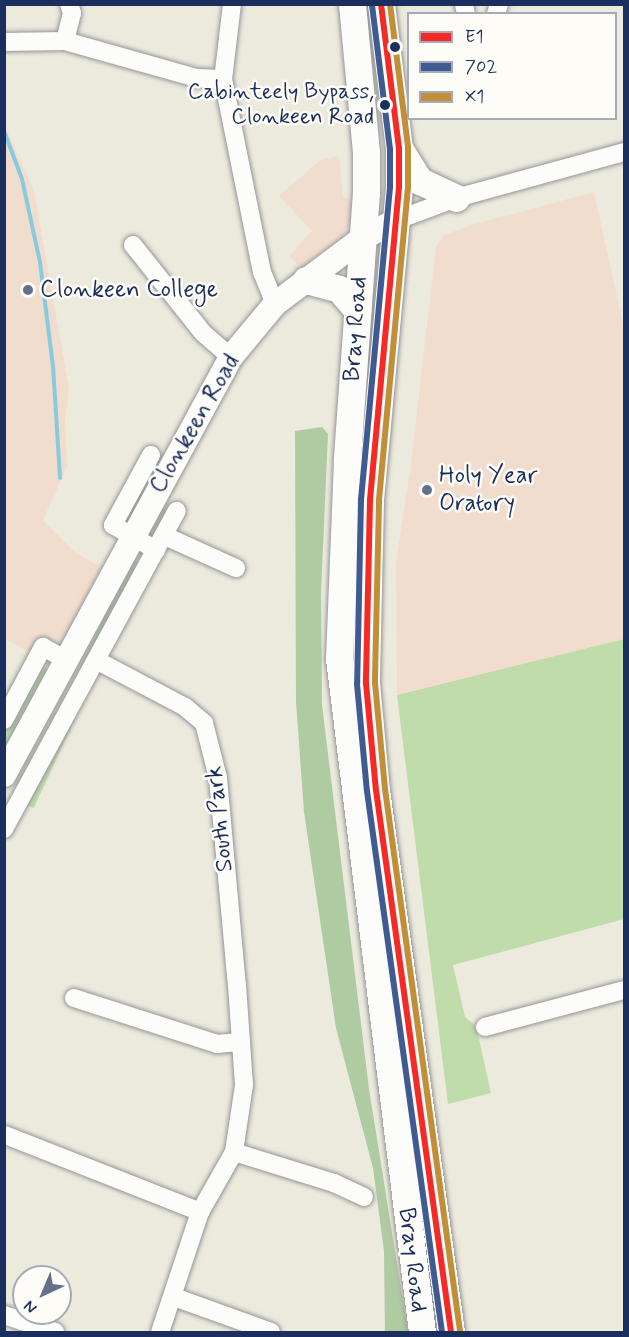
<!DOCTYPE html>
<html>
<head>
<meta charset="utf-8">
<style>
  body { margin:0 }
  #map { position:relative; width:629px; height:1337px; overflow:hidden; background:#ece9dd; font-family:Mynerve,sans-serif }
  div>[style] { position:absolute }
  .built>* { inset:0; background:#f1ddce }
  .green>* { inset:0; background:#c0dcab; transform-origin:0 0 }
  .forest>* { inset:0; background:#afcba1 }
  .stream>* { height:4px; margin:-2px; padding:0 2px; transform-origin:2px; border-radius:2px; background:#8acade }
  .roads { filter:drop-shadow(0 0 2px #949698) drop-shadow(0 0 2px #949698) }
  .minor>* { height:18px; margin:-9px; padding:0 9px; transform-origin:9px; border-radius:9px; background:#fcfcfa }
  .major>* { height:24px; margin:-12px; padding:0 12px; transform-origin:12px; border-radius:12px; background:#fcfcfa }
  .highway>* { height:27px; margin:-13.5px; padding:0 13.5px; transform-origin:13.5px; border-radius:13.5px; background:#fcfcfa }
  .bus-1>* { height:6px; margin:-3px; padding:0 3px; transform-origin:3px; border-radius:3px; background:#f52a26 }
  .bus-2>* { height:6px; margin:-3px; padding:0 3px; transform-origin:3px; border-radius:3px; background:#3f5b92 }
  .bus-3>* { height:6px; margin:-3px; padding:0 3px; transform-origin:3px; border-radius:3px; background:#c28f39 }
  .dots>* { width:16px; height:16px; translate:-50% -50%; box-sizing:border-box; border:3px solid #fdfcf7; border-radius:50% }
  span { translate:-50% -50%; white-space:nowrap; text-align:center; line-height:1.15; -webkit-text-stroke:5px #fdfcf7; paint-order:stroke }
  .bus-label { font-size:22px; color:#1b2f5e }
  .right { translate:-100% -50%; text-align:right }
  .poi-label { font-size:24px; color:#1b2f5e }
  .left { translate:0 -50%; text-align:left }
  .street-label { font-size:24px; color:#1b2f5e }
  .frame { position:absolute; inset:0; border:6px solid #1b2f5e; pointer-events:none }
  .legend { position:absolute; left:407px; top:12px; width:210px; height:108px; box-sizing:border-box; background:#fdfcf7; border:2px solid #a3aaba; margin:0; padding:8px 10px; list-style:none; font-size:18px; color:#1b2f5e }
  .legend li { display:flex; align-items:center; gap:12px; height:30px }
  .legend b { width:30px; border:2px solid #a3aaba }
  .north { position:absolute; left:12px; top:1265px; width:60px; height:60px; box-sizing:border-box; background:#fdfcf7; border:2px solid #a3aaba; border-radius:50%; rotate:224deg; font-size:16px; font-weight:700; line-height:24px; text-align:center; color:#1b2f5e }
  .north::after { content:''; display:block; margin:auto; width:21px; height:27px; background:#64708a; clip-path:polygon(50% 0,100% 100%,50% 72%,0 100%) }
</style>
</head>
<body>
<div id="map">
  <div class="built">
    <div style="clip-path:polygon(4px 124px,34px 191px,69px 389px,65px 421px,67px 467px,43px 520px,76px 553px,101px 567px,59px 649px,33px 654px,5px 639px)"></div>
    <div style="clip-path:polygon(339px 156px,343px 197px,351px 200px,352px 220px,344px 234px,301px 268px,289px 256px,312px 231px,279px 196px,321px 160px)"></div>
    <div style="clip-path:polygon(594px 192px,624px 328px,624px 639px,397px 695px,396px 562px,411px 465px,436px 247px,444px 235px,475px 224px)"></div>
  </div>
  <div class="green">
    <div style="left:159px;top:507px;width:15px;height:38px;rotate:20deg"></div>
    <div style="left:131px;top:559px;width:17px;height:267px;rotate:25deg"></div>
    <div style="clip-path:polygon(624px 639px,624px 919px,453px 965px,465px 1017px,475px 1025px,479px 1039px,491px 1093px,448px 1104px,397px 695px)"></div>
    <div style="clip-path:polygon(39px 665px,51px 672px,5px 761px,5px 729px)"></div>
  </div>
  <div class="forest">
    <div style="clip-path:polygon(322px 427px,328px 434px,321px 594px,322px 705px,369px 1089px,408px 1332px,385px 1332px,384px 1251px,373px 1168px,336px 1028px,304px 812px,296px 702px,295px 431px)"></div>
  </div>
  <div class="stream">
    <div style="left:4px;top:131px;width:51px;rotate:69.4deg"></div>
    <div style="left:22px;top:179px;width:85px;rotate:77.8deg"></div>
    <div style="left:40px;top:262px;width:105px;rotate:82.9deg"></div>
    <div style="left:53px;top:366px;width:112px;rotate:86.4deg"></div>
  </div>
  <div class="roads">
    <div class="minor">
      <div style="left:232px;top:4px;width:76px;rotate:96.8deg"></div>
      <div style="left:223px;top:79px;width:197px;rotate:78.6deg"></div>
      <div style="left:262px;top:272px;width:35px;rotate:68deg"></div>
      <div style="left:464px;top:4px;width:10px;rotate:79deg"></div>
      <div style="left:496px;top:14px;width:10px;rotate:-73deg"></div>
      <div style="left:65px;top:41px;width:29px;rotate:-76deg"></div>
      <div style="left:72px;top:13px;width:9px;rotate:-108deg"></div>
      <div style="left:4px;top:42px;width:61px;rotate:-0.9deg"></div>
      <div style="left:65px;top:41px;width:137px;rotate:15.7deg"></div>
      <div style="left:197px;top:78px;width:26px;rotate:2deg"></div>
      <div style="left:397px;top:220px;width:63px;rotate:-20.4deg"></div>
      <div style="left:456px;top:198px;width:174px;rotate:-15.3deg"></div>
      <div style="left:133px;top:245px;width:112px;rotate:51.5deg"></div>
      <div style="left:203px;top:333px;width:37px;rotate:41deg"></div>
      <div style="left:151px;top:455px;width:80px;rotate:118.5deg"></div>
      <div style="left:113px;top:525px;width:50px;rotate:30.2deg"></div>
      <div style="left:165px;top:536px;width:78px;rotate:24.3deg"></div>
      <div style="left:96px;top:660px;width:101px;rotate:27.8deg"></div>
      <div style="left:185px;top:707px;width:25px;rotate:40deg"></div>
      <div style="left:204px;top:723px;width:57px;rotate:75.7deg"></div>
      <div style="left:218px;top:778px;width:208px;rotate:84.8deg"></div>
      <div style="left:237px;top:985px;width:100px;rotate:86deg"></div>
      <div style="left:244px;top:1085px;width:68px;rotate:98.5deg"></div>
      <div style="left:234px;top:1152px;width:69px;rotate:119.5deg"></div>
      <div style="left:200px;top:1212px;width:126px;rotate:108.4deg"></div>
      <div style="left:4px;top:720px;width:83px;rotate:-61.9deg"></div>
      <div style="left:43px;top:647px;width:26px;rotate:29deg"></div>
      <div style="left:4px;top:829px;width:362px;rotate:-61.5deg"></div>
      <div style="left:74px;top:998px;width:150px;rotate:17.8deg"></div>
      <div style="left:217px;top:1044px;width:22px;rotate:-5deg"></div>
      <div style="left:485px;top:1027px;width:144px;rotate:-14.9deg"></div>
      <div style="left:5px;top:1135px;width:210px;rotate:21.5deg"></div>
      <div style="left:234px;top:1152px;width:105px;rotate:17.2deg"></div>
      <div style="left:334px;top:1183px;width:33px;rotate:25deg"></div>
      <div style="left:174px;top:1297px;width:103px;rotate:19.8deg"></div>
      <div style="left:4px;top:1315px;width:54px;rotate:18.4deg"></div>
    </div>
    <div class="major">
      <div style="left:4px;top:775px;width:476px;rotate:-61.5deg"></div>
      <div style="left:231px;top:357px;width:69px;rotate:-50.3deg"></div>
      <div style="left:275px;top:304px;width:110px;rotate:-36.9deg"></div>
      <div style="left:363px;top:238px;width:38px;rotate:-28deg"></div>
    </div>
    <div class="highway">
      <div style="left:352px;top:4px;width:150px;rotate:84.6deg"></div>
      <div style="left:366px;top:153px;width:39px;rotate:90deg"></div>
      <div style="left:366px;top:192px;width:269px;rotate:94.1deg"></div>
      <div style="left:347px;top:460px;width:198px;rotate:92.3deg"></div>
      <div style="left:339px;top:658px;width:679px;rotate:82.98deg"></div>
      <div style="left:381px;top:4px;width:145px;rotate:82.9deg"></div>
      <div style="left:399px;top:148px;width:39px;rotate:90deg"></div>
      <div style="left:399px;top:187px;width:315px;rotate:95.3deg"></div>
      <div style="left:370px;top:501px;width:182px;rotate:91.3deg"></div>
      <div style="left:366px;top:683px;width:107px;rotate:84.7deg"></div>
      <div style="left:376px;top:790px;width:547px;rotate:82.12deg"></div>
      <div style="left:399px;top:148px;width:39px;rotate:58deg"></div>
      <div style="left:420px;top:181px;width:40px;rotate:25deg"></div>
      <div style="left:306px;top:280px;width:34px;rotate:15deg"></div>
      <div style="left:339px;top:289px;width:28px;rotate:49deg"></div>
    </div>
  </div>
  <div class="bus-1">
    <div style="left:381px;top:4px;width:145px;rotate:82.9deg"></div>
    <div style="left:399px;top:148px;width:39px;rotate:90deg"></div>
    <div style="left:399px;top:187px;width:315px;rotate:95.3deg"></div>
    <div style="left:370px;top:501px;width:182px;rotate:91.3deg"></div>
    <div style="left:366px;top:683px;width:107px;rotate:84.7deg"></div>
    <div style="left:376px;top:790px;width:547px;rotate:82.12deg"></div>
  </div>
  <div class="bus-2">
    <div style="left:372px;top:5px;width:145px;rotate:82.9deg"></div>
    <div style="left:390px;top:149px;width:38px;rotate:90deg"></div>
    <div style="left:390px;top:187px;width:314px;rotate:95.3deg"></div>
    <div style="left:361px;top:500px;width:184px;rotate:91.2deg"></div>
    <div style="left:357px;top:684px;width:107px;rotate:84.7deg"></div>
    <div style="left:367px;top:791px;width:546px;rotate:82.11deg"></div>
  </div>
  <div class="bus-3">
    <div style="left:390px;top:4px;width:144px;rotate:82.8deg"></div>
    <div style="left:408px;top:147px;width:40px;rotate:90deg"></div>
    <div style="left:408px;top:187px;width:316px;rotate:95.3deg"></div>
    <div style="left:379px;top:502px;width:181px;rotate:91.3deg"></div>
    <div style="left:375px;top:683px;width:106px;rotate:84.6deg"></div>
    <div style="left:385px;top:789px;width:547px;rotate:82.12deg"></div>
  </div>
  <div class="dots">
    <div style="left:395px;top:47px;background:#1b2f5e"></div>
    <div style="left:385px;top:105px;background:#1b2f5e"></div>
    <div style="left:28px;top:290px;background:#64708a"></div>
    <div style="left:427px;top:490px;background:#64708a"></div>
  </div>
  <div class="bus-label">
    <span class="right" style="left:374px;top:105px">Cabinteely Bypass,<br>Clonkeen Road</span>
  </div>
  <div class="poi-label">
    <span class="left" style="left:40px;top:290px">Clonkeen College</span>
    <span class="left" style="left:439px;top:490px">Holy Year<br>Oratory</span>
  </div>
  <div class="street-label">
    <span style="left:356px;top:329px;rotate:-86deg">Bray Road</span>
    <span style="left:195px;top:424px;rotate:-60deg">Clonkeen Road</span>
    <span style="left:220px;top:819px;rotate:-96deg">South Park</span>
    <span style="left:412px;top:1260px;rotate:83deg">Bray Road</span>
  </div>
  <div class="frame"></div>
  <ul class="legend">
  <li><b style="height:8px;background:#f52a26"></b>E1</li>
  <li><b style="height:8px;background:#3f5b92"></b>702</li>
  <li><b style="height:8px;background:#c28f39"></b>X1</li>
  </ul>
  <div class="north">N</div>
</div>
</body>
</html>
